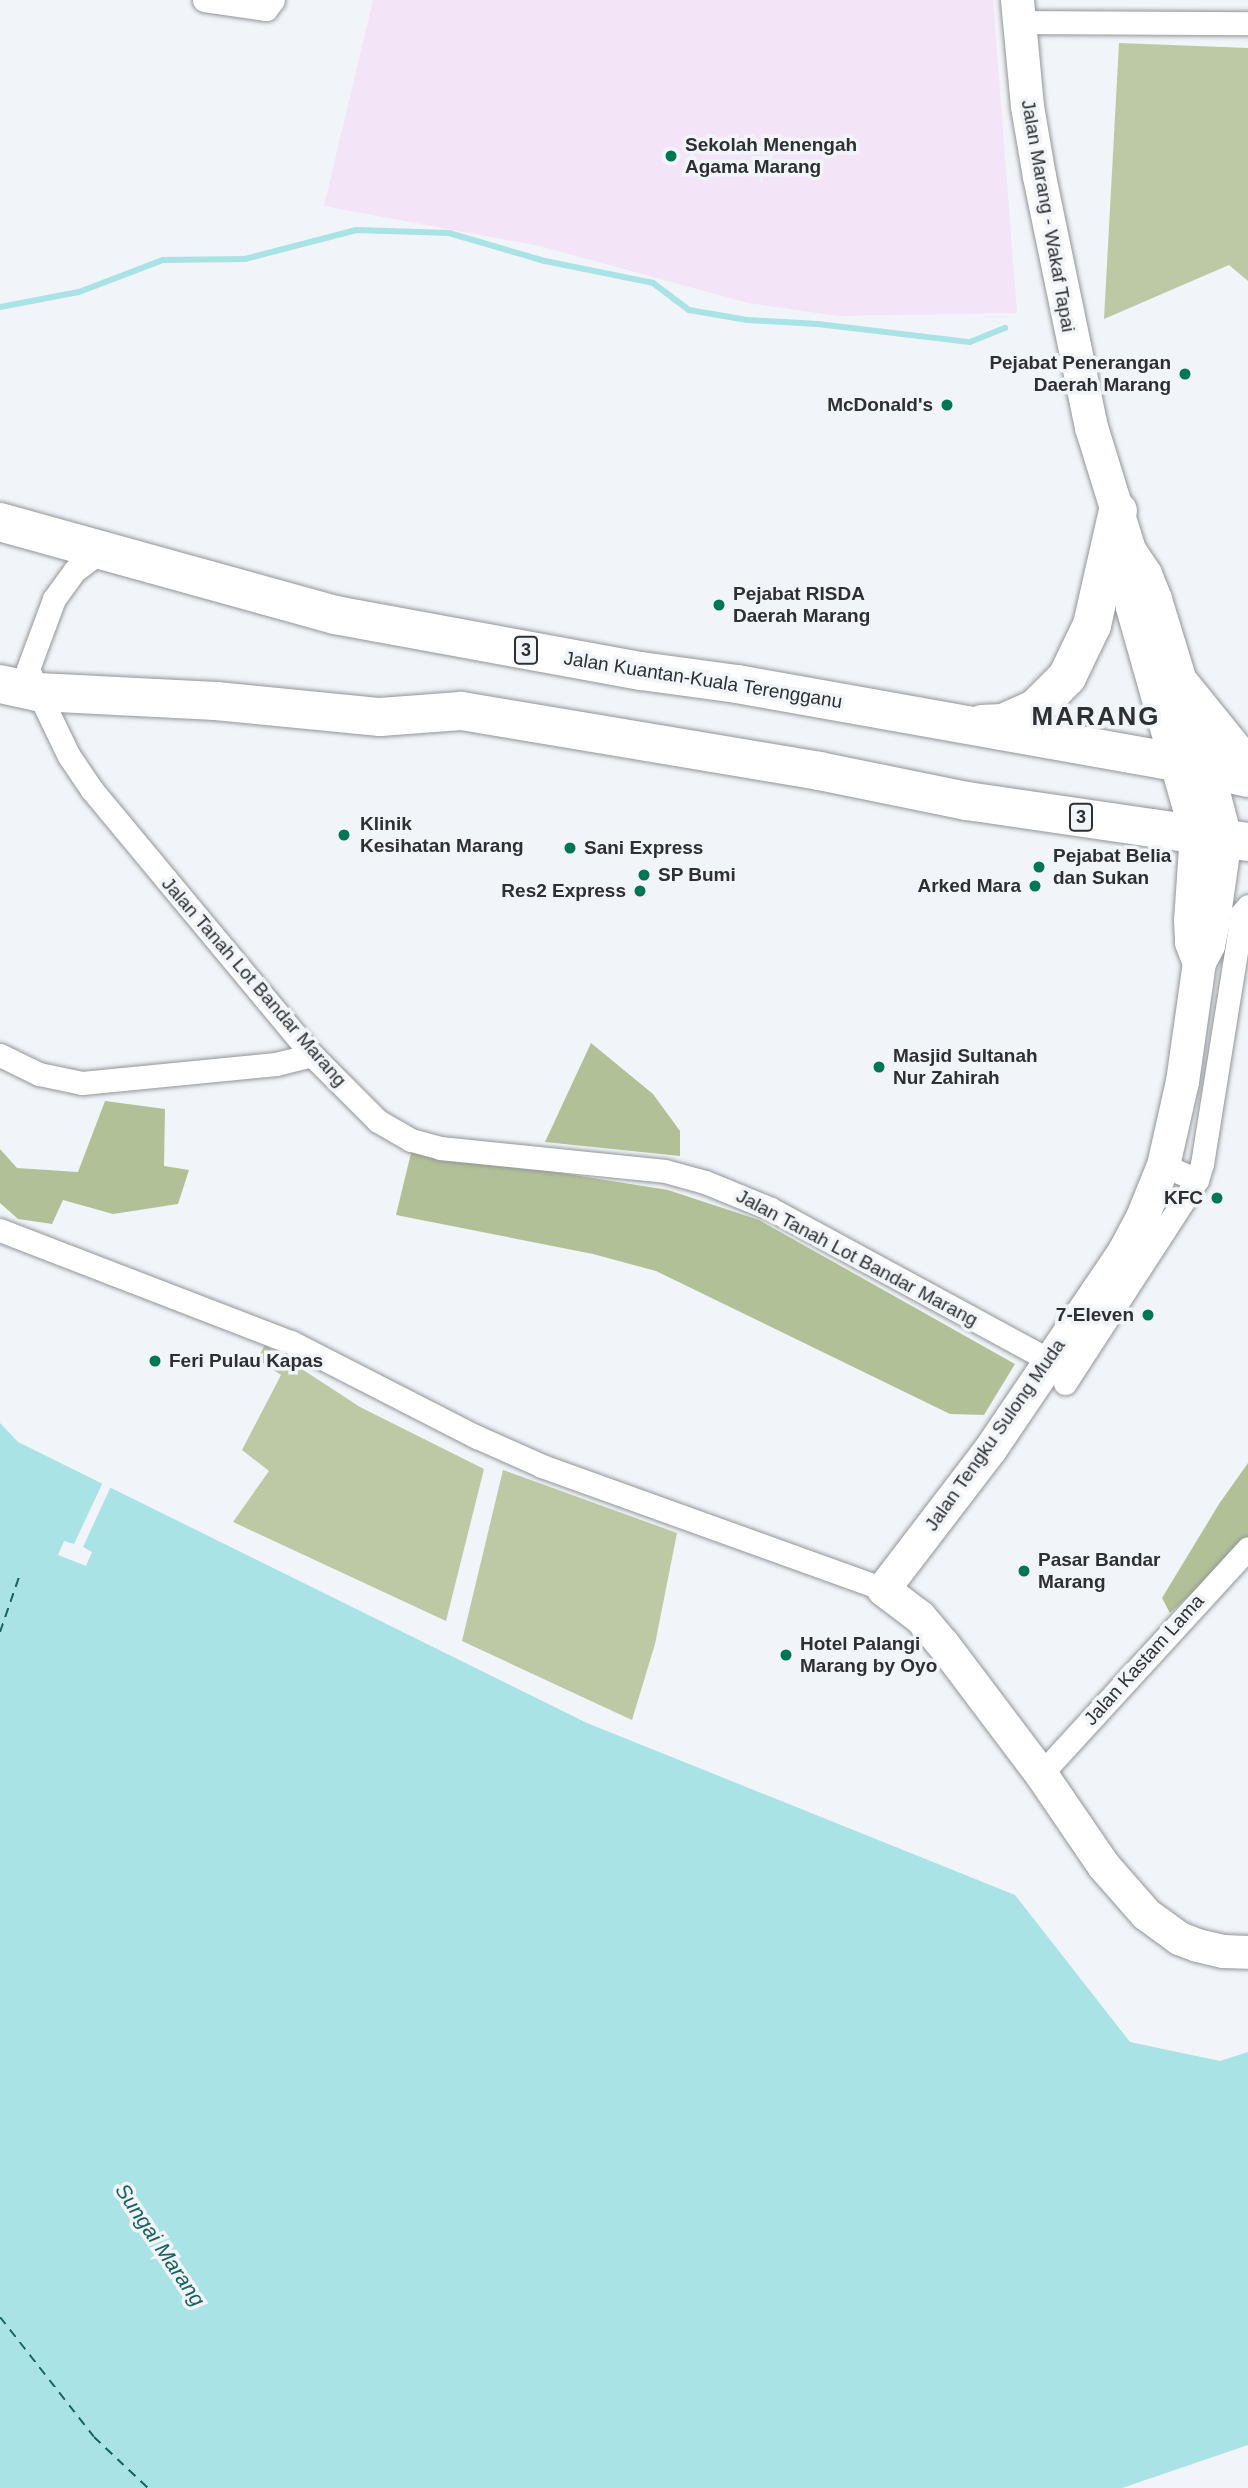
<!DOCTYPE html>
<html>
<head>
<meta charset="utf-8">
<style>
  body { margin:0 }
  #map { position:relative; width:1248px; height:2488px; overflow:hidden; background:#f1f4f8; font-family:Helvetica,sans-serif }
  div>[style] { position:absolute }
  .education>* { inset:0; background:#f3e4f8 }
  .green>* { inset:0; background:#bdc8a5 }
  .forest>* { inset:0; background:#b2c097 }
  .water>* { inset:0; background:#aae3e5 }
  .pier>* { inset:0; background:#f1f4f8 }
  .stream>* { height:6px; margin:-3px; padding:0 3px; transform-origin:3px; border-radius:3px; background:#aae3e5 }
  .ferry>* { height:2px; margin-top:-1px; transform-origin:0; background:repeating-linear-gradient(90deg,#156164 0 9px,transparent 0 16px) }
  .roads { filter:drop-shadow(0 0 2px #929598) drop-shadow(0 0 2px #929598) }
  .street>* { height:23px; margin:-11.5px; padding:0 11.5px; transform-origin:11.5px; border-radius:11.5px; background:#fff }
  .secondary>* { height:33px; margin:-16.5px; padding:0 16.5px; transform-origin:16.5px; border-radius:16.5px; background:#fff }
  .highway>* { height:38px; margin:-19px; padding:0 19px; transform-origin:19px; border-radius:19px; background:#fff }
  .dots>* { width:19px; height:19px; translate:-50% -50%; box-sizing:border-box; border:4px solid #f1f4f8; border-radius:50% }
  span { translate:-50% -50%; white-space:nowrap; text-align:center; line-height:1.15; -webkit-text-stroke:7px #f1f4f8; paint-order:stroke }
  .shield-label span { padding:2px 5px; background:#f1f4f8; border:2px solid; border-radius:5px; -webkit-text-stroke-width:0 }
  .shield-label { font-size:18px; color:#2e2f30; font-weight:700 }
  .poi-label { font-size:19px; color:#2e2f30; font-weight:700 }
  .left { translate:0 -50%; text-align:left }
  .right { translate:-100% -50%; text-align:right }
  .street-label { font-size:19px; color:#2e2f30 }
  .water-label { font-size:21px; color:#156164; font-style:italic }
  .district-label { font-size:26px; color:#2e2f30; font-weight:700; letter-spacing:2px }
</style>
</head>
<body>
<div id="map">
  <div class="education">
    <div style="clip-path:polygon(373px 0,993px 0,1017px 313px,839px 316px,748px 303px,540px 246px,324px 206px)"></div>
  </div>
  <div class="green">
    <div style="clip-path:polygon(1119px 43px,1248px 48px,1248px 281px,1229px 265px,1104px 319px)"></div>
    <div style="clip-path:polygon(265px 1345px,360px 1407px,484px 1469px,446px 1621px,233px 1522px,269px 1471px,242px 1450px,281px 1375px,257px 1359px)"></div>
    <div style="clip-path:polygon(503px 1470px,677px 1533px,655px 1644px,632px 1720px,462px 1641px)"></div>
  </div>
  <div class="forest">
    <div style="clip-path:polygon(591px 1043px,653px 1094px,680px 1131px,680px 1156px,545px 1142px)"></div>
    <div style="clip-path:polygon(105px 1101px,165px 1109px,164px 1166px,189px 1170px,178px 1204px,113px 1214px,63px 1200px,52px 1224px,18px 1219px,0 1203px,0 1149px,17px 1168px,78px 1172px)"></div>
    <div style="clip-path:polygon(412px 1149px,668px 1190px,759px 1220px,1015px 1364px,984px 1415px,950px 1414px,656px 1271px,593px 1254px,396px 1215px)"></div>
    <div style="clip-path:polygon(1248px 1463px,1248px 1543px,1170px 1613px,1162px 1598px,1219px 1504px)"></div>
  </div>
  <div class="water">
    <div style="clip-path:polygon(0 1423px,18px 1442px,587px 1723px,1015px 1895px,1130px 2042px,1220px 2061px,1248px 2052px,1248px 2445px,1122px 2488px,0 2488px)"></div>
  </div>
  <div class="pier">
    <div style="clip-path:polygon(104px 1480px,112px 1484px,83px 1547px,92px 1552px,86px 1566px,58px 1555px,64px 1541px,74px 1544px)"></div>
  </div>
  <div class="stream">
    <div style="left:0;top:307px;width:80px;rotate:-10.8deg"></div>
    <div style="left:79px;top:292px;width:90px;rotate:-20.9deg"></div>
    <div style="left:163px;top:260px;width:82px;rotate:-0.7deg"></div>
    <div style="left:245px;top:259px;width:115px;rotate:-14.6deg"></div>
    <div style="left:356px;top:230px;width:93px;rotate:1.8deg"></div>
    <div style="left:449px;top:233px;width:100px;rotate:16.3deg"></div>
    <div style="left:545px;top:261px;width:110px;rotate:11.5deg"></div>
    <div style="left:653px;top:283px;width:45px;rotate:36.9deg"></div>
    <div style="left:689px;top:310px;width:59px;rotate:9.8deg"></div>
    <div style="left:747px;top:320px;width:71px;rotate:3.2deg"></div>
    <div style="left:818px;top:324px;width:153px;rotate:6.8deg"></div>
    <div style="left:970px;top:342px;width:38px;rotate:-22deg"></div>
  </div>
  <div class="ferry">
    <div style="left:0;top:1632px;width:58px;rotate:-70.9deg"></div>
    <div style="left:0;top:2317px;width:152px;rotate:51.9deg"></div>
    <div style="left:94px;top:2437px;width:74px;rotate:43.4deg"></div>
  </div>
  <div class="roads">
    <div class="street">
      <div style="left:204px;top:0;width:63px;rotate:8.3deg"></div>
      <div style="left:266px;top:9px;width:11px;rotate:-52deg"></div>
      <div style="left:1019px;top:22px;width:229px;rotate:0.3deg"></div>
      <div style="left:102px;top:550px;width:34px;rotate:143deg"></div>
      <div style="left:75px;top:570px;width:36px;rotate:126deg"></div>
      <div style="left:54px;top:599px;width:75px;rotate:110.4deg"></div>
      <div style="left:28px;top:669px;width:25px;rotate:67deg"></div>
      <div style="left:38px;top:692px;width:71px;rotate:64.2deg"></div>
      <div style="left:69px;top:756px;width:41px;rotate:55.9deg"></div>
      <div style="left:92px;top:790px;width:344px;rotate:50.3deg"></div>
      <div style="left:312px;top:1055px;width:93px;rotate:45deg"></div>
      <div style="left:378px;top:1121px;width:38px;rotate:30deg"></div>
      <div style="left:411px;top:1140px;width:30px;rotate:15deg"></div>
      <div style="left:440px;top:1148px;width:226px;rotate:5.8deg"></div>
      <div style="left:665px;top:1171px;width:41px;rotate:15.4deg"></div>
      <div style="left:705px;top:1182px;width:71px;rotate:22.2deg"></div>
      <div style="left:771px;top:1209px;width:316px;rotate:28.5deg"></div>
      <div style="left:0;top:1055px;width:43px;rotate:26deg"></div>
      <div style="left:39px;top:1074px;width:44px;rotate:11.8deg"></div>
      <div style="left:82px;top:1083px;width:195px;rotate:-5.6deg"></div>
      <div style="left:276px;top:1064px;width:37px;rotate:-14deg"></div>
      <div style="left:1163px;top:1165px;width:37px;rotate:24deg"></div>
      <div style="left:1197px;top:1180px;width:17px;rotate:-73deg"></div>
      <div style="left:1202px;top:1164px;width:254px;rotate:-80.9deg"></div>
      <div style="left:1242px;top:913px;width:9px;rotate:-49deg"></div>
      <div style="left:0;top:1230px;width:312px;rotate:21.1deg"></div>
      <div style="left:291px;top:1342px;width:209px;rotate:27.1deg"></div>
      <div style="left:477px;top:1437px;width:71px;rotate:24deg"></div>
      <div style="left:542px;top:1466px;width:363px;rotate:19.8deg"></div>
      <div style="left:1065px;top:1383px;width:242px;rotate:-57deg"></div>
      <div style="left:1041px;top:1774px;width:306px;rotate:-47.5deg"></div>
    </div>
    <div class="secondary">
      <div style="left:1017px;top:0;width:106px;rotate:84.6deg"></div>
      <div style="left:1027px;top:106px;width:71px;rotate:80.3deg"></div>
      <div style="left:1039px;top:176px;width:256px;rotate:78.3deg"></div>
      <div style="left:1091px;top:427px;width:129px;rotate:72.8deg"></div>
      <div style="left:1129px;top:550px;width:29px;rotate:56deg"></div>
      <div style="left:1145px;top:574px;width:27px;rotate:68deg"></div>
      <div style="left:1155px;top:599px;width:178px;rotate:73deg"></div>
      <div style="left:1207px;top:769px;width:71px;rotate:75.4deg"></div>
      <div style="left:1225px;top:838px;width:84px;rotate:98.2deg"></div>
      <div style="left:1213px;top:921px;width:25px;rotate:102deg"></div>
      <div style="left:1208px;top:945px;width:19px;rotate:118deg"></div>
      <div style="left:1199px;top:962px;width:120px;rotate:98.1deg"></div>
      <div style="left:1182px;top:1081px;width:86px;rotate:102.7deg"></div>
      <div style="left:1163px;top:1165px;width:56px;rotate:112deg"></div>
      <div style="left:1142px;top:1217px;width:38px;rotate:118deg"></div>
      <div style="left:1124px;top:1251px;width:239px;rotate:124.1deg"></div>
      <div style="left:990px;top:1449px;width:176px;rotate:127.4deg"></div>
      <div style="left:883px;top:1589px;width:46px;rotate:37.1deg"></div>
      <div style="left:920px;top:1617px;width:35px;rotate:50deg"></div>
      <div style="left:943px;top:1644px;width:163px;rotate:53deg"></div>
      <div style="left:1041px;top:1774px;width:110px;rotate:55.7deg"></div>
      <div style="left:1103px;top:1865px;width:65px;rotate:48.7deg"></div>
      <div style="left:1146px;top:1914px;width:41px;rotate:36deg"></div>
      <div style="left:1179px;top:1938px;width:19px;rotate:21deg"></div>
      <div style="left:1197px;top:1945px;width:27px;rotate:13deg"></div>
      <div style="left:1223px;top:1951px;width:25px;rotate:2deg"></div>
      <div style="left:1129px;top:559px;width:48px;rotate:86.4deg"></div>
      <div style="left:1132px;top:607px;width:235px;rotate:74.2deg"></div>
      <div style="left:1196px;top:833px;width:87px;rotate:93.9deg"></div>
      <div style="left:1190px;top:920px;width:22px;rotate:87deg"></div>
      <div style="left:1191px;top:942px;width:19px;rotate:69deg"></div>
    </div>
    <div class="highway">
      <div style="left:0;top:522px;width:348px;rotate:15.5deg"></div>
      <div style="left:335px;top:615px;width:311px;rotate:10.4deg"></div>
      <div style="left:641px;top:671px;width:97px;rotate:7.7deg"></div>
      <div style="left:737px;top:684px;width:447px;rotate:10.1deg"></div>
      <div style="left:1177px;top:762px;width:73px;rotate:12.7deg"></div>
      <div style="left:0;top:684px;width:39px;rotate:12deg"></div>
      <div style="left:38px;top:692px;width:178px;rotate:2.9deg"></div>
      <div style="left:216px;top:701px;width:165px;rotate:5.6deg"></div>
      <div style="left:380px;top:717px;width:81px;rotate:-4.2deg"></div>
      <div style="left:461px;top:711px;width:363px;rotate:9.5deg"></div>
      <div style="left:819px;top:771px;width:151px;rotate:11.5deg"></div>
      <div style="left:967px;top:801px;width:284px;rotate:8.3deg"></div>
      <div style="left:1180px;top:684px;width:108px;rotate:51deg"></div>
      <div style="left:982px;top:724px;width:21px;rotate:-3deg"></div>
      <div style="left:1003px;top:723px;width:36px;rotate:-24deg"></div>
      <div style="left:1036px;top:708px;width:44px;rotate:-45deg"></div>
      <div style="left:1067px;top:677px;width:58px;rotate:-64.3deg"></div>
      <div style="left:1092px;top:625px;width:117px;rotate:-77.2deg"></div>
    </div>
  </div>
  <div class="dots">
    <div style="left:671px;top:156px;background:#007652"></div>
    <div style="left:1185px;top:374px;background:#007652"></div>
    <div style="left:947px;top:405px;background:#007652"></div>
    <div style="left:719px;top:605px;background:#007652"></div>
    <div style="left:344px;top:835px;background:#007652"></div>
    <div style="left:570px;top:848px;background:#007652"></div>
    <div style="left:1039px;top:867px;background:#007652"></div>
    <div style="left:644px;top:875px;background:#007652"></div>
    <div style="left:1035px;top:886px;background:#007652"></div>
    <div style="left:640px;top:891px;background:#007652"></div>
    <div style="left:879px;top:1067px;background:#007652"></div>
    <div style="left:1217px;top:1198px;background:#007652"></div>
    <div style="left:1148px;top:1315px;background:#007652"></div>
    <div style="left:155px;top:1361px;background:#007652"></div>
    <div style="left:1024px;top:1571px;background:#007652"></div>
    <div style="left:786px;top:1655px;background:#007652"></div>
  </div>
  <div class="shield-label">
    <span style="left:526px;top:650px">3</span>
    <span style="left:1081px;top:817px">3</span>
  </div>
  <div class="poi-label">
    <span class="left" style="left:685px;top:156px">Sekolah Menengah<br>Agama Marang</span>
    <span class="right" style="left:1171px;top:374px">Pejabat Penerangan<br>Daerah Marang</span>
    <span class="right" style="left:933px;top:405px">McDonald's</span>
    <span class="left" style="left:733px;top:605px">Pejabat RISDA<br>Daerah Marang</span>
    <span class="left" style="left:360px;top:835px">Klinik<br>Kesihatan Marang</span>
    <span class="left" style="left:584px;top:848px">Sani Express</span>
    <span class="left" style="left:1053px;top:867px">Pejabat Belia<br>dan Sukan</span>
    <span class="left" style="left:658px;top:875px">SP Bumi</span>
    <span class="right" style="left:1021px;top:886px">Arked Mara</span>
    <span class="right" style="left:626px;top:891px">Res2 Express</span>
    <span class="left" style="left:893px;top:1067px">Masjid Sultanah<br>Nur Zahirah</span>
    <span class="right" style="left:1203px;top:1198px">KFC</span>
    <span class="right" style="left:1134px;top:1315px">7-Eleven</span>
    <span class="left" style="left:169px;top:1361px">Feri Pulau Kapas</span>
    <span class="left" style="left:1038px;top:1571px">Pasar Bandar<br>Marang</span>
    <span class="left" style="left:800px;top:1655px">Hotel Palangi<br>Marang by Oyo</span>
  </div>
  <div class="street-label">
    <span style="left:1048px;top:216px;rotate:80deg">Jalan Marang - Wakaf Tapai</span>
    <span style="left:703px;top:680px;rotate:9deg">Jalan Kuantan-Kuala Terengganu</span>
    <span style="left:254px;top:982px;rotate:49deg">Jalan Tanah Lot Bandar Marang</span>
    <span style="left:857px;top:1258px;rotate:28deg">Jalan Tanah Lot Bandar Marang</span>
    <span style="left:995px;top:1435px;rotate:-55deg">Jalan Tengku Sulong Muda</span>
    <span style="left:1144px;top:1660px;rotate:-48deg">Jalan Kastam Lama</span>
  </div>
  <div class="water-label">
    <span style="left:160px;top:2245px;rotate:56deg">Sungai Marang</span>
  </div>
  <div class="district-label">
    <span style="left:1096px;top:717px">MARANG</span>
  </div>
</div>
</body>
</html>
